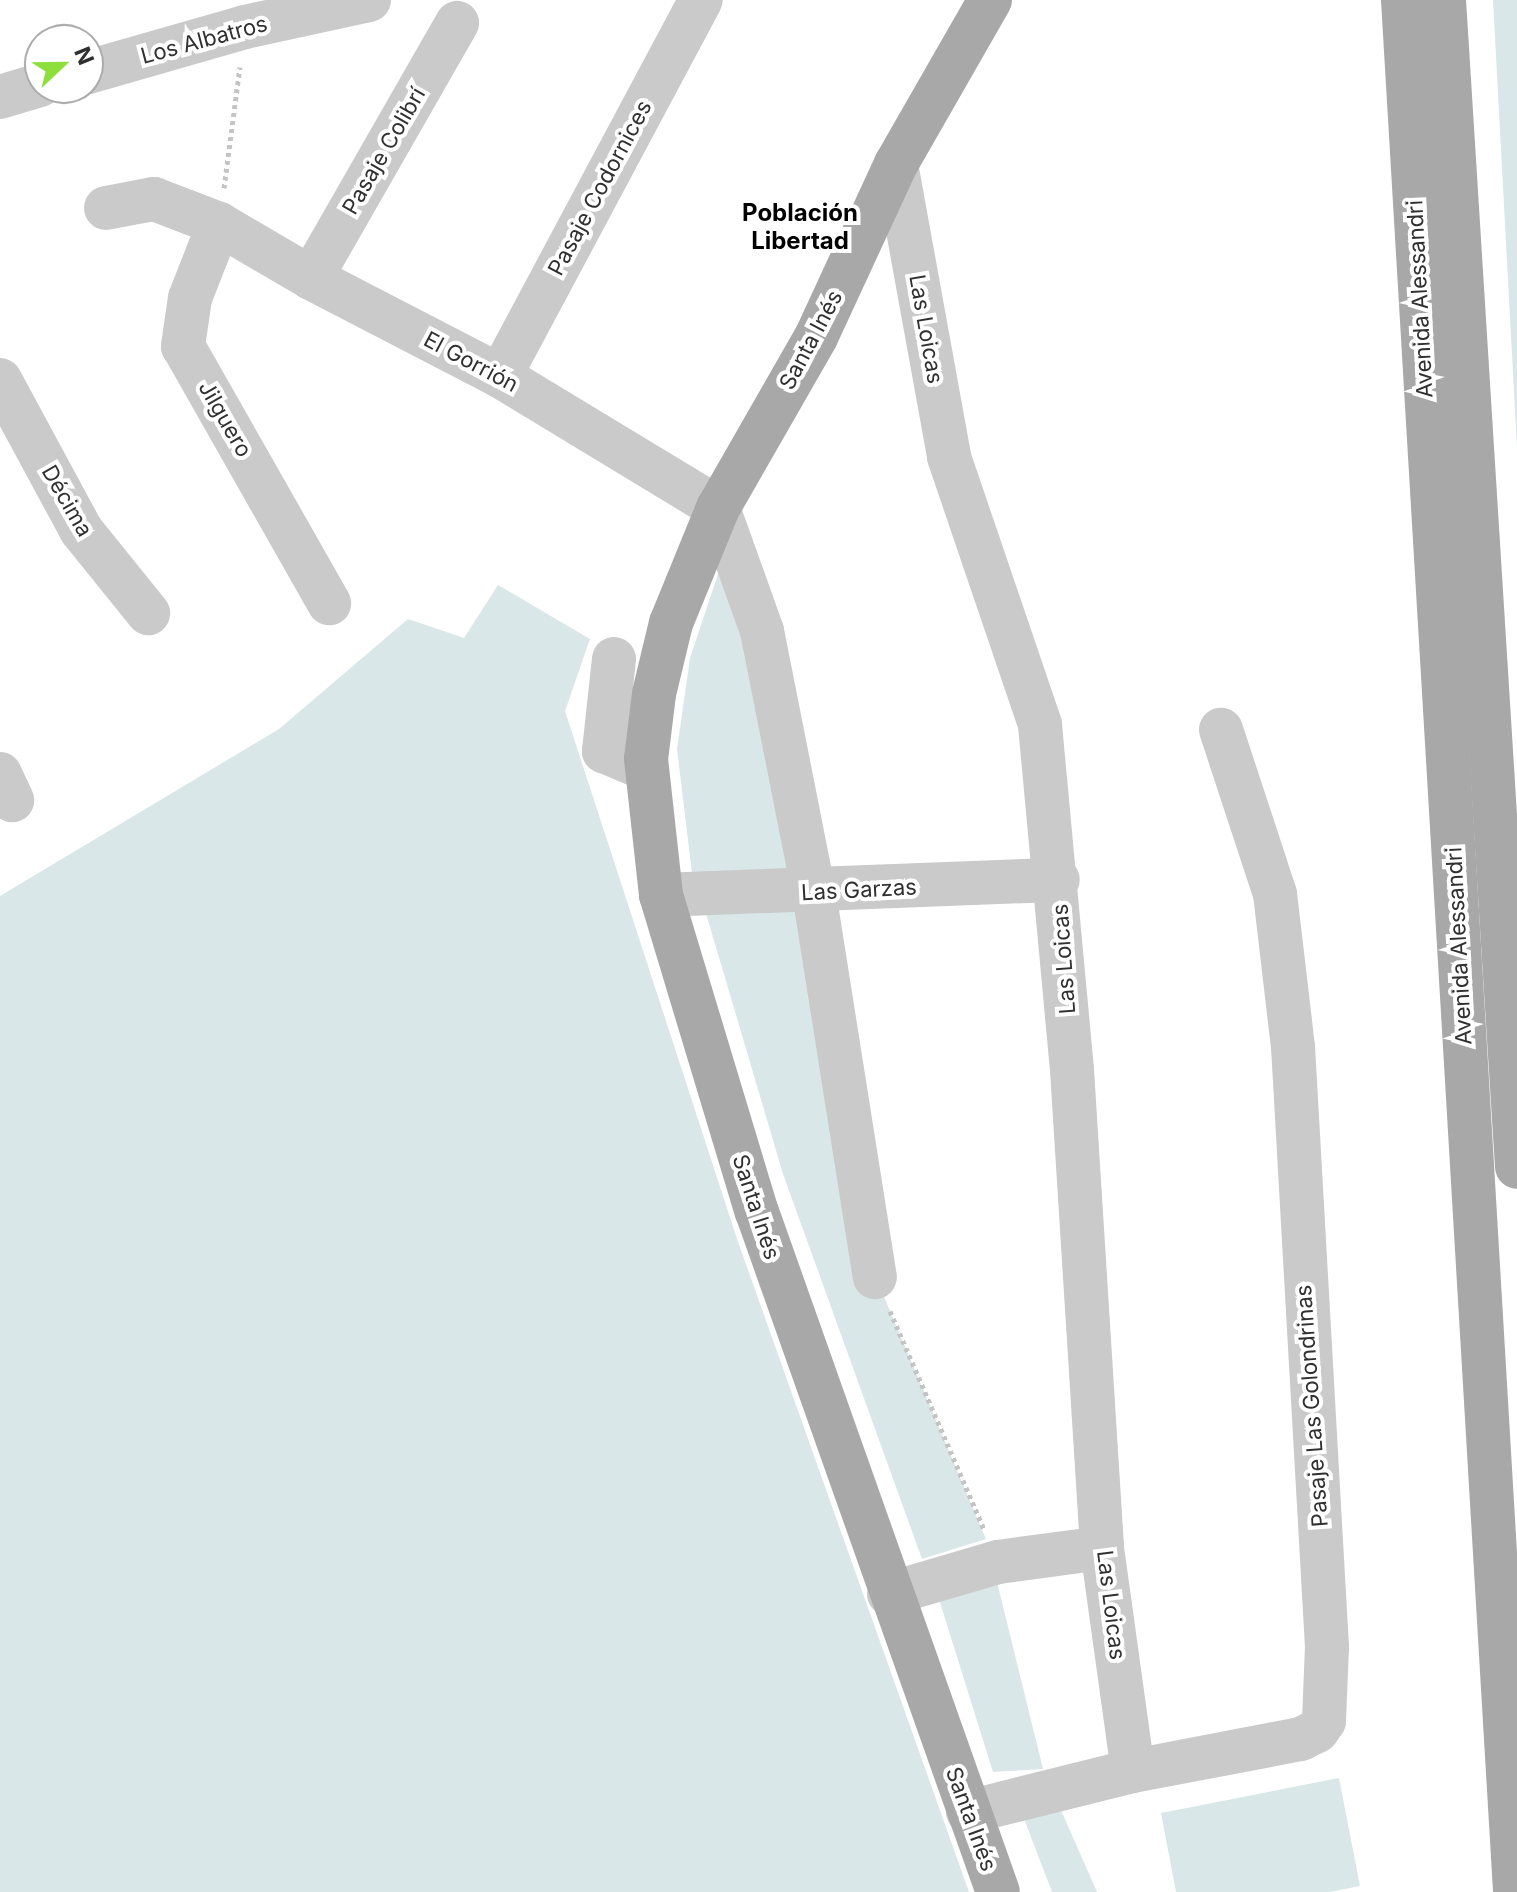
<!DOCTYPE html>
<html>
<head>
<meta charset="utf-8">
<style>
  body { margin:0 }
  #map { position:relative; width:1517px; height:1892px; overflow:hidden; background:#fff; font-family:Inter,sans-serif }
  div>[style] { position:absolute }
  .green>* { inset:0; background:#d9e7e8 }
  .path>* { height:5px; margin-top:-2.5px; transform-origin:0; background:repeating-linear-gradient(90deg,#c4c4c4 0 4px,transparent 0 8px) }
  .minor>* { height:44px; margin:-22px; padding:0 22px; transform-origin:22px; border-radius:22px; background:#cacaca }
  .major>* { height:44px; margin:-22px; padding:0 22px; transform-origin:22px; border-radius:22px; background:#a8a8a8 }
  span { translate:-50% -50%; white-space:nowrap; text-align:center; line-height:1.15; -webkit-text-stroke:8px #fff; paint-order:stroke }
  .street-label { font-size:22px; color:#303030 }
  .neighbourhood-label { font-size:24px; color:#000; font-weight:700 }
  .north { position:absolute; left:24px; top:24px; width:80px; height:80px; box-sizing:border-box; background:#fff; border:2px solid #acacac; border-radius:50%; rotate:68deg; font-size:22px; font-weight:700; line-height:32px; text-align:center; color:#303030 }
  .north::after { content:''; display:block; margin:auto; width:28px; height:36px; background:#8edf3b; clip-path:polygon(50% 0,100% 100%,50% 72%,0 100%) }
</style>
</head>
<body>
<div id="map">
  <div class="green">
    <div style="clip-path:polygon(1493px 0,1517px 0,1517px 448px)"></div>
    <div style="clip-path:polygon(725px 553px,795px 872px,692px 873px,677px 749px,690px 658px)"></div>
    <div style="clip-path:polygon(498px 585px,590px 639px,565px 711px,737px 1239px,969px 1892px,0 1892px,0 896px,279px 729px,408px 619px,464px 638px)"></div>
    <div style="clip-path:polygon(705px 910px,816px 910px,869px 1261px,986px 1539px,922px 1559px,783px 1174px)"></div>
    <div style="clip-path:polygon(996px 1578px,1043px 1769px,993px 1772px,938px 1596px)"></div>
    <div style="clip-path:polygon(1339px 1778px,1360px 1886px,1330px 1892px,1176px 1892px,1161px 1813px)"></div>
    <div style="clip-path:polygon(1060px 1808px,1097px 1892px,1052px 1892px,1023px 1816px)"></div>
  </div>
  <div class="path">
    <div style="left:224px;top:188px;width:122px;rotate:-82.5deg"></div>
    <div style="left:890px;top:1311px;width:237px;rotate:66.7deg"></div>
  </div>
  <div class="minor">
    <div style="left:88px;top:72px;width:163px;rotate:-16deg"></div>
    <div style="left:245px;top:27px;width:127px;rotate:-12.3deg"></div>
    <div style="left:0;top:97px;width:42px;rotate:-16.7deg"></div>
    <div style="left:896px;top:164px;width:298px;rotate:79.7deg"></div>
    <div style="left:949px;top:457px;width:283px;rotate:71.2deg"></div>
    <div style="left:1040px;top:725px;width:346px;rotate:84.7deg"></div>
    <div style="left:1072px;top:1070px;width:479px;rotate:86.4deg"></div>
    <div style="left:1102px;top:1548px;width:225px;rotate:82.1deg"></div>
    <div style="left:106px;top:208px;width:49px;rotate:-10.6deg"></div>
    <div style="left:154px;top:199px;width:70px;rotate:21deg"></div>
    <div style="left:219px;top:224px;width:107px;rotate:30.4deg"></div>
    <div style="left:311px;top:278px;width:213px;rotate:27.4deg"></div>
    <div style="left:500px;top:376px;width:255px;rotate:31.2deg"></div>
    <div style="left:718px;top:508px;width:131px;rotate:70.3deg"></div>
    <div style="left:762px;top:631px;width:267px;rotate:78.8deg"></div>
    <div style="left:814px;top:893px;width:389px;rotate:81deg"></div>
    <div style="left:219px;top:224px;width:79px;rotate:111.4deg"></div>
    <div style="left:190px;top:298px;width:49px;rotate:98.3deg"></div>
    <div style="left:183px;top:346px;width:296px;rotate:60.4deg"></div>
    <div style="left:311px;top:278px;width:294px;rotate:-60.2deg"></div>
    <div style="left:500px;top:376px;width:426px;rotate:-61.9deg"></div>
    <div style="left:0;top:380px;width:170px;rotate:61.6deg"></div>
    <div style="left:81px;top:530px;width:107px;rotate:51.1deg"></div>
    <div style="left:614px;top:659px;width:93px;rotate:96.2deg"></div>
    <div style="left:604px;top:751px;width:46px;rotate:23.2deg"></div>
    <div style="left:0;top:774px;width:29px;rotate:65deg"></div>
    <div style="left:661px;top:895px;width:397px;rotate:-2.2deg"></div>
    <div style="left:889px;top:1594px;width:114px;rotate:-16.4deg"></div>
    <div style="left:998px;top:1562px;width:105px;rotate:-7.7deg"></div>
    <div style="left:968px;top:1812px;width:170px;rotate:-14deg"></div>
    <div style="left:1133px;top:1771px;width:171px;rotate:-10.8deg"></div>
    <div style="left:1301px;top:1739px;width:18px;rotate:-27deg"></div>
    <div style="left:1317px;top:1731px;width:12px;rotate:-55deg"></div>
    <div style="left:1324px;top:1721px;width:74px;rotate:-87.7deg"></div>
    <div style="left:1327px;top:1647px;width:601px;rotate:-93.24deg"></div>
    <div style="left:1293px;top:1047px;width:154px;rotate:-96.7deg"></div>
    <div style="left:1275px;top:894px;width:173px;rotate:-108.2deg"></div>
  </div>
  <div class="major">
    <div style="left:990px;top:0;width:189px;rotate:119.8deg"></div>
    <div style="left:896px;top:164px;width:191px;rotate:114.8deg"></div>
    <div style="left:816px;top:337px;width:197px;rotate:119.8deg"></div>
    <div style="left:718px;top:508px;width:124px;rotate:112.2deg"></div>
    <div style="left:671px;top:623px;width:73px;rotate:103.5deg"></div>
    <div style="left:654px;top:694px;width:65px;rotate:97deg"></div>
    <div style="left:646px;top:759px;width:137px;rotate:83.7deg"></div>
    <div style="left:661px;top:895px;width:331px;rotate:73.2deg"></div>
    <div style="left:757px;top:1212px;width:721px;rotate:70.49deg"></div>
    <div style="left:1403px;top:0;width:1895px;rotate:86.61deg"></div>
    <div style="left:1444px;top:0;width:1169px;rotate:86.42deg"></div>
  </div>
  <div class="street-label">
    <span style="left:204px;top:40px;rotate:-15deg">Los Albatros</span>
    <span style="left:384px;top:151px;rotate:-60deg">Pasaje Colibrí</span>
    <span style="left:600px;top:188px;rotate:-62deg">Pasaje Codornices</span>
    <span style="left:1420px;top:299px;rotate:-93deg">Avenida Alessandri</span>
    <span style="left:926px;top:329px;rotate:80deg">Las Loicas</span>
    <span style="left:811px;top:340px;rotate:-62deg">Santa Inés</span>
    <span style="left:471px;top:362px;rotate:28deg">El Gorrión</span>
    <span style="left:225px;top:419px;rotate:60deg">Jilguero</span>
    <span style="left:67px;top:501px;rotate:60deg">Décima</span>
    <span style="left:859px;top:890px;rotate:-3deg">Las Garzas</span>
    <span style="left:1459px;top:946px;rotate:-93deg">Avenida Alessandri</span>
    <span style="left:1064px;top:959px;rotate:-94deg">Las Loicas</span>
    <span style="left:756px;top:1207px;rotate:72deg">Santa Inés</span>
    <span style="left:1312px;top:1406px;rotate:-94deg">Pasaje Las Golondrinas</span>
    <span style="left:1111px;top:1605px;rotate:83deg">Las Loicas</span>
    <span style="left:971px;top:1819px;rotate:70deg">Santa Inés</span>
  </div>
  <div class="neighbourhood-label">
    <span style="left:800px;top:227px">Población<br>Libertad</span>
  </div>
  <div class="north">N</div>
</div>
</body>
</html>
